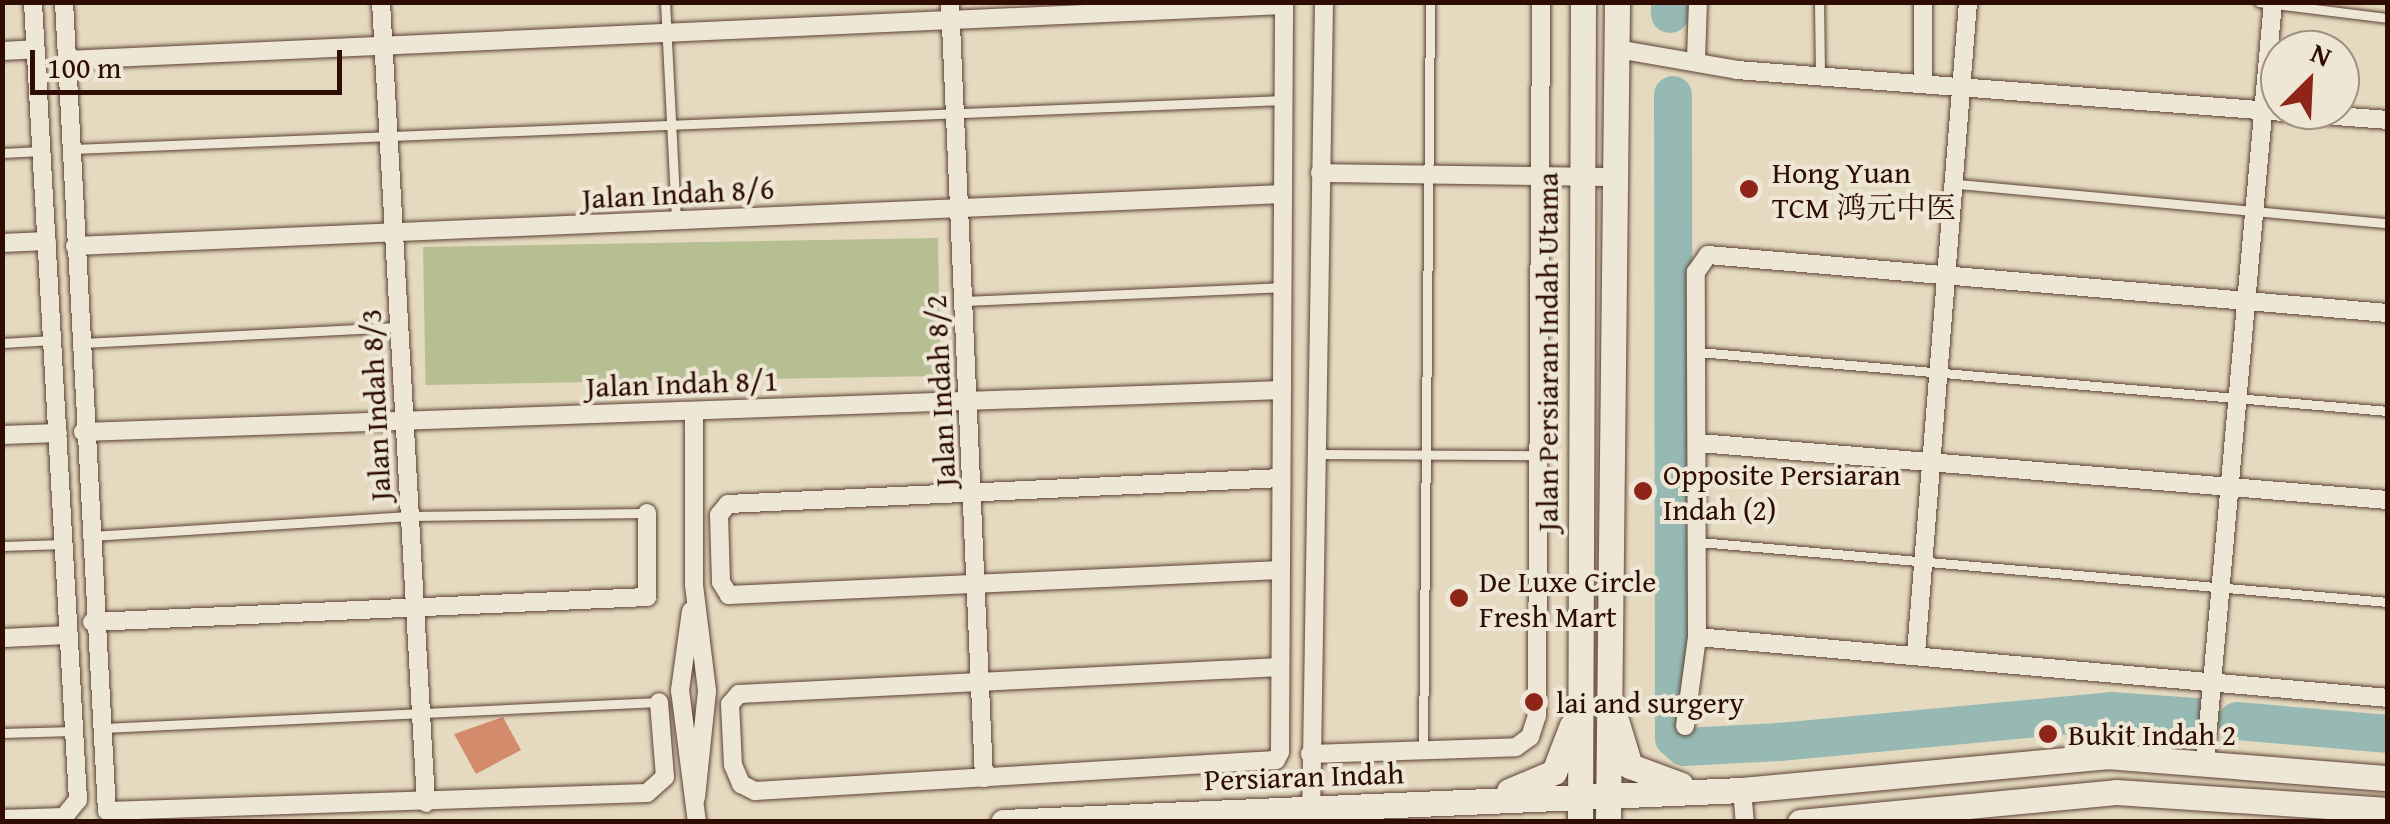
<!DOCTYPE html>
<html>
<head>
<meta charset="utf-8">
<style>
  body { margin:0 }
  #map { position:relative; width:2390px; height:824px; overflow:hidden; background:#e5dac0; font-family:"Gentium Book Plus","Noto Serif SC",serif }
  div>[style] { position:absolute }
  .green>* { inset:0; background:#b5bf92; transform-origin:0 0 }
  .river>* { height:38px; margin:-19px; padding:0 19px; transform-origin:19px; border-radius:19px; background:#96bab3 }
  .building>* { inset:0; background:#d38b6c }
  .roads { filter:drop-shadow(0 0 2px #5c4032) drop-shadow(0 0 2px #5c4032) }
  .lane>* { height:9px; margin:-4.5px; padding:0 4.5px; transform-origin:4.5px; border-radius:4.5px; background:#eee7d6 }
  .street>* { height:18px; margin:-9px; padding:0 9px; transform-origin:9px; border-radius:9px; background:#eee7d6 }
  .secondary>* { height:25px; margin:-12.5px; padding:0 12.5px; transform-origin:12.5px; border-radius:12.5px; background:#eee7d6 }
  .dots>* { width:28px; height:28px; translate:-50% -50%; box-sizing:border-box; border:5px solid #eee7d6; border-radius:50% }
  span { translate:-50% -50%; white-space:nowrap; text-align:center; line-height:1.15; -webkit-text-stroke:8px #eee7d6; paint-order:stroke }
  .poi-label { font-size:30px; color:#2f0d02 }
  .left { translate:0 -50%; text-align:left }
  .street-label { font-size:30px; color:#2f0d02 }
  .frame { position:absolute; inset:0; border:5px solid #2f0d02; pointer-events:none }
  .north { position:absolute; left:2260px; top:30px; width:100px; height:100px; box-sizing:border-box; background:#eee7d6; border:2px solid #a29081; border-radius:50%; rotate:24deg; font-size:28px; font-weight:700; line-height:40px; text-align:center; color:#2f0d02 }
  .north::after { content:''; display:block; margin:auto; width:35px; height:45px; background:#8f2418; clip-path:polygon(50% 0,100% 100%,50% 72%,0 100%) }
  .scale { position:absolute; left:30px; top:50px; width:312px; height:45px; box-sizing:border-box; border:5px solid #2f0d02; border-top:0; padding-left:12px; font-size:30px; line-height:35px; white-space:nowrap; color:#2f0d02; -webkit-text-stroke:8px #eee7d6; paint-order:stroke }
</style>
</head>
<body>
<div id="map">
  <div class="green">
    <div style="left:938px;top:238px;width:138px;height:515px;rotate:89deg"></div>
  </div>
  <div class="river">
    <div style="left:1670px;top:2px;width:12px;rotate:90deg"></div>
    <div style="left:1673px;top:95px;width:643px;rotate:89.91deg"></div>
    <div style="left:1674px;top:738px;width:13px;rotate:42deg"></div>
    <div style="left:1684px;top:747px;width:95px;rotate:-3deg"></div>
    <div style="left:1779px;top:742px;width:333px;rotate:-5.3deg"></div>
    <div style="left:2111px;top:711px;width:85px;rotate:4deg"></div>
    <div style="left:2237px;top:721px;width:152px;rotate:4.9deg"></div>
  </div>
  <div class="building">
    <div style="clip-path:polygon(503px 717px,521px 750px,476px 774px,454px 734px)"></div>
  </div>
  <div class="roads">
    <div class="lane">
      <div style="left:665px;top:2px;width:217px;rotate:87.1deg"></div>
      <div style="left:1819px;top:2px;width:71px;rotate:89.2deg"></div>
      <div style="left:2259px;top:2px;width:130px;rotate:7.1deg"></div>
      <div style="left:73px;top:149px;width:1212px;rotate:-2.32deg"></div>
      <div style="left:2px;top:153px;width:40px;rotate:-2.9deg"></div>
      <div style="left:1957px;top:184px;width:433px;rotate:5.2deg"></div>
      <div style="left:963px;top:301px;width:319px;rotate:-2.5deg"></div>
      <div style="left:2px;top:343px;width:51px;rotate:-3.4deg"></div>
      <div style="left:82px;top:343px;width:316px;rotate:-2.9deg"></div>
      <div style="left:1698px;top:352px;width:693px;rotate:4.89deg"></div>
      <div style="left:1320px;top:454px;width:219px;rotate:0.3deg"></div>
      <div style="left:91px;top:536px;width:319px;rotate:-3.6deg"></div>
      <div style="left:409px;top:516px;width:238px;rotate:-0.7deg"></div>
      <div style="left:1699px;top:542px;width:692px;rotate:4.98deg"></div>
      <div style="left:2px;top:546px;width:62px;rotate:-1.8deg"></div>
      <div style="left:1538px;top:584px;width:41px"></div>
      <div style="left:103px;top:728px;width:557px;rotate:-2.68deg"></div>
      <div style="left:2px;top:733px;width:72px;rotate:-1.6deg"></div>
      <div style="left:1423px;top:750px;width:748px;rotate:-89.46deg"></div>
    </div>
    <div class="street">
      <div style="left:64px;top:2px;width:810px;rotate:86.96deg"></div>
      <div style="left:107px;top:811px;width:540px;rotate:-1.91deg"></div>
      <div style="left:647px;top:793px;width:24px;rotate:-42deg"></div>
      <div style="left:665px;top:777px;width:75px;rotate:-94.6deg"></div>
      <div style="left:381px;top:2px;width:802px;rotate:86.78deg"></div>
      <div style="left:950px;top:2px;width:777px;rotate:87.49deg"></div>
      <div style="left:1923px;top:2px;width:80px;rotate:90deg"></div>
      <div style="left:1617px;top:49px;width:122px;rotate:9.9deg"></div>
      <div style="left:1737px;top:70px;width:653px;rotate:4.39deg"></div>
      <div style="left:2px;top:51px;width:34px;rotate:-3deg"></div>
      <div style="left:1696px;top:59px;width:57px;rotate:-88deg"></div>
      <div style="left:66px;top:60px;width:1219px;rotate:-2.59deg"></div>
      <div style="left:1320px;top:173px;width:294px;rotate:0.8deg"></div>
      <div style="left:2px;top:243px;width:45px;rotate:-2.5deg"></div>
      <div style="left:75px;top:246px;width:1209px;rotate:-2.46deg"></div>
      <div style="left:694px;top:411px;width:174px;rotate:90deg"></div>
      <div style="left:694px;top:585px;width:107px;rotate:83deg"></div>
      <div style="left:707px;top:691px;width:107px;rotate:95.9deg"></div>
      <div style="left:83px;top:432px;width:1200px;rotate:-2.01deg"></div>
      <div style="left:2px;top:435px;width:56px;rotate:-2deg"></div>
      <div style="left:1699px;top:443px;width:691px;rotate:4.73deg"></div>
      <div style="left:1281px;top:570px;width:553px;rotate:177.41deg"></div>
      <div style="left:729px;top:595px;width:15px;rotate:-122deg"></div>
      <div style="left:721px;top:582px;width:67px;rotate:-91.7deg"></div>
      <div style="left:719px;top:515px;width:14px;rotate:-51deg"></div>
      <div style="left:728px;top:504px;width:554px;rotate:-2.69deg"></div>
      <div style="left:691px;top:611px;width:80px;rotate:97.9deg"></div>
      <div style="left:680px;top:690px;width:133px;rotate:82.7deg"></div>
      <div style="left:92px;top:622px;width:556px;rotate:-2.58deg"></div>
      <div style="left:647px;top:597px;width:84px;rotate:-90deg"></div>
      <div style="left:1697px;top:637px;width:694px;rotate:5.04deg"></div>
      <div style="left:2px;top:638px;width:67px;rotate:-2.6deg"></div>
      <div style="left:1916px;top:653px;width:653px;rotate:-85.43deg"></div>
      <div style="left:1280px;top:667px;width:542px;rotate:177.14deg"></div>
      <div style="left:739px;top:694px;width:13px;rotate:132deg"></div>
      <div style="left:730px;top:704px;width:61px;rotate:87.2deg"></div>
      <div style="left:733px;top:765px;width:21px;rotate:67deg"></div>
      <div style="left:741px;top:784px;width:16px;rotate:27deg"></div>
      <div style="left:755px;top:791px;width:522px;rotate:-3.41deg"></div>
      <div style="left:1276px;top:760px;width:9px;rotate:-63deg"></div>
      <div style="left:1280px;top:752px;width:750px;rotate:-89.69deg"></div>
      <div style="left:1685px;top:726px;width:90px;rotate:-82.3deg"></div>
      <div style="left:1697px;top:637px;width:365px;rotate:-90.2deg"></div>
      <div style="left:1696px;top:272px;width:21px;rotate:-55deg"></div>
      <div style="left:1708px;top:255px;width:682px;rotate:4.88deg"></div>
      <div style="left:1310px;top:754px;width:206px;rotate:-1.9deg"></div>
      <div style="left:1516px;top:747px;width:17px;rotate:-36deg"></div>
      <div style="left:1530px;top:737px;width:22px;rotate:-72deg"></div>
      <div style="left:1537px;top:716px;width:714px;rotate:-89.68deg"></div>
      <div style="left:2205px;top:761px;width:762px;rotate:-84.88deg"></div>
      <div style="left:1742px;top:790px;width:32px;rotate:85deg"></div>
      <div style="left:2px;top:819px;width:62px;rotate:-1.8deg"></div>
      <div style="left:64px;top:817px;width:22px;rotate:-51deg"></div>
      <div style="left:78px;top:800px;width:799px;rotate:-93.23deg"></div>
      <div style="left:1311px;top:822px;width:820px;rotate:-89.09deg"></div>
    </div>
    <div class="secondary">
      <div style="left:1617px;top:723px;width:45px;rotate:73.2deg"></div>
      <div style="left:1630px;top:766px;width:54px;rotate:20.4deg"></div>
      <div style="left:1509px;top:791px;width:49px;rotate:-22.9deg"></div>
      <div style="left:1554px;top:772px;width:50px;rotate:-69deg"></div>
      <div style="left:1003px;top:822px;width:740px;rotate:-2.48deg"></div>
      <div style="left:1742px;top:790px;width:366px;rotate:-5.3deg"></div>
      <div style="left:2106px;top:756px;width:283px;rotate:4.5deg"></div>
      <div style="left:1580px;top:822px;width:820px;rotate:-89.79deg"></div>
      <div style="left:1608px;top:822px;width:820px;rotate:-89.37deg"></div>
      <div style="left:1800px;top:822px;width:317px;rotate:-5.4deg"></div>
      <div style="left:2116px;top:792px;width:273px;rotate:3.8deg"></div>
    </div>
  </div>
  <div class="dots">
    <div style="left:1749px;top:189px;background:#8f2418"></div>
    <div style="left:1643px;top:491px;background:#8f2418"></div>
    <div style="left:1459px;top:598px;background:#8f2418"></div>
    <div style="left:1534px;top:702px;background:#8f2418"></div>
    <div style="left:2048px;top:734px;background:#8f2418"></div>
  </div>
  <div class="poi-label">
    <span class="left" style="left:1772px;top:189px">Hong Yuan<br>TCM 鸿元中医</span>
    <span class="left" style="left:1663px;top:491px">Opposite Persiaran<br>Indah (2)</span>
    <span class="left" style="left:1479px;top:598px">De Luxe Circle<br>Fresh Mart</span>
    <span class="left" style="left:1556px;top:702px">lai and surgery</span>
    <span class="left" style="left:2068px;top:734px">Bukit Indah 2</span>
  </div>
  <div class="street-label">
    <span style="left:678px;top:193px;rotate:-3deg">Jalan Indah 8/6</span>
    <span style="left:1547px;top:352px;rotate:-90deg">Jalan Persiaran Indah Utama</span>
    <span style="left:682px;top:383px;rotate:-2deg">Jalan Indah 8/1</span>
    <span style="left:940px;top:391px;rotate:-93deg">Jalan Indah 8/2</span>
    <span style="left:375px;top:405px;rotate:-93deg">Jalan Indah 8/3</span>
    <span style="left:1304px;top:776px;rotate:-2deg">Persiaran Indah</span>
  </div>
  <div class="frame"></div>
  <div class="north">N</div>
  <div class="scale">100 m</div>
</div>
</body>
</html>
